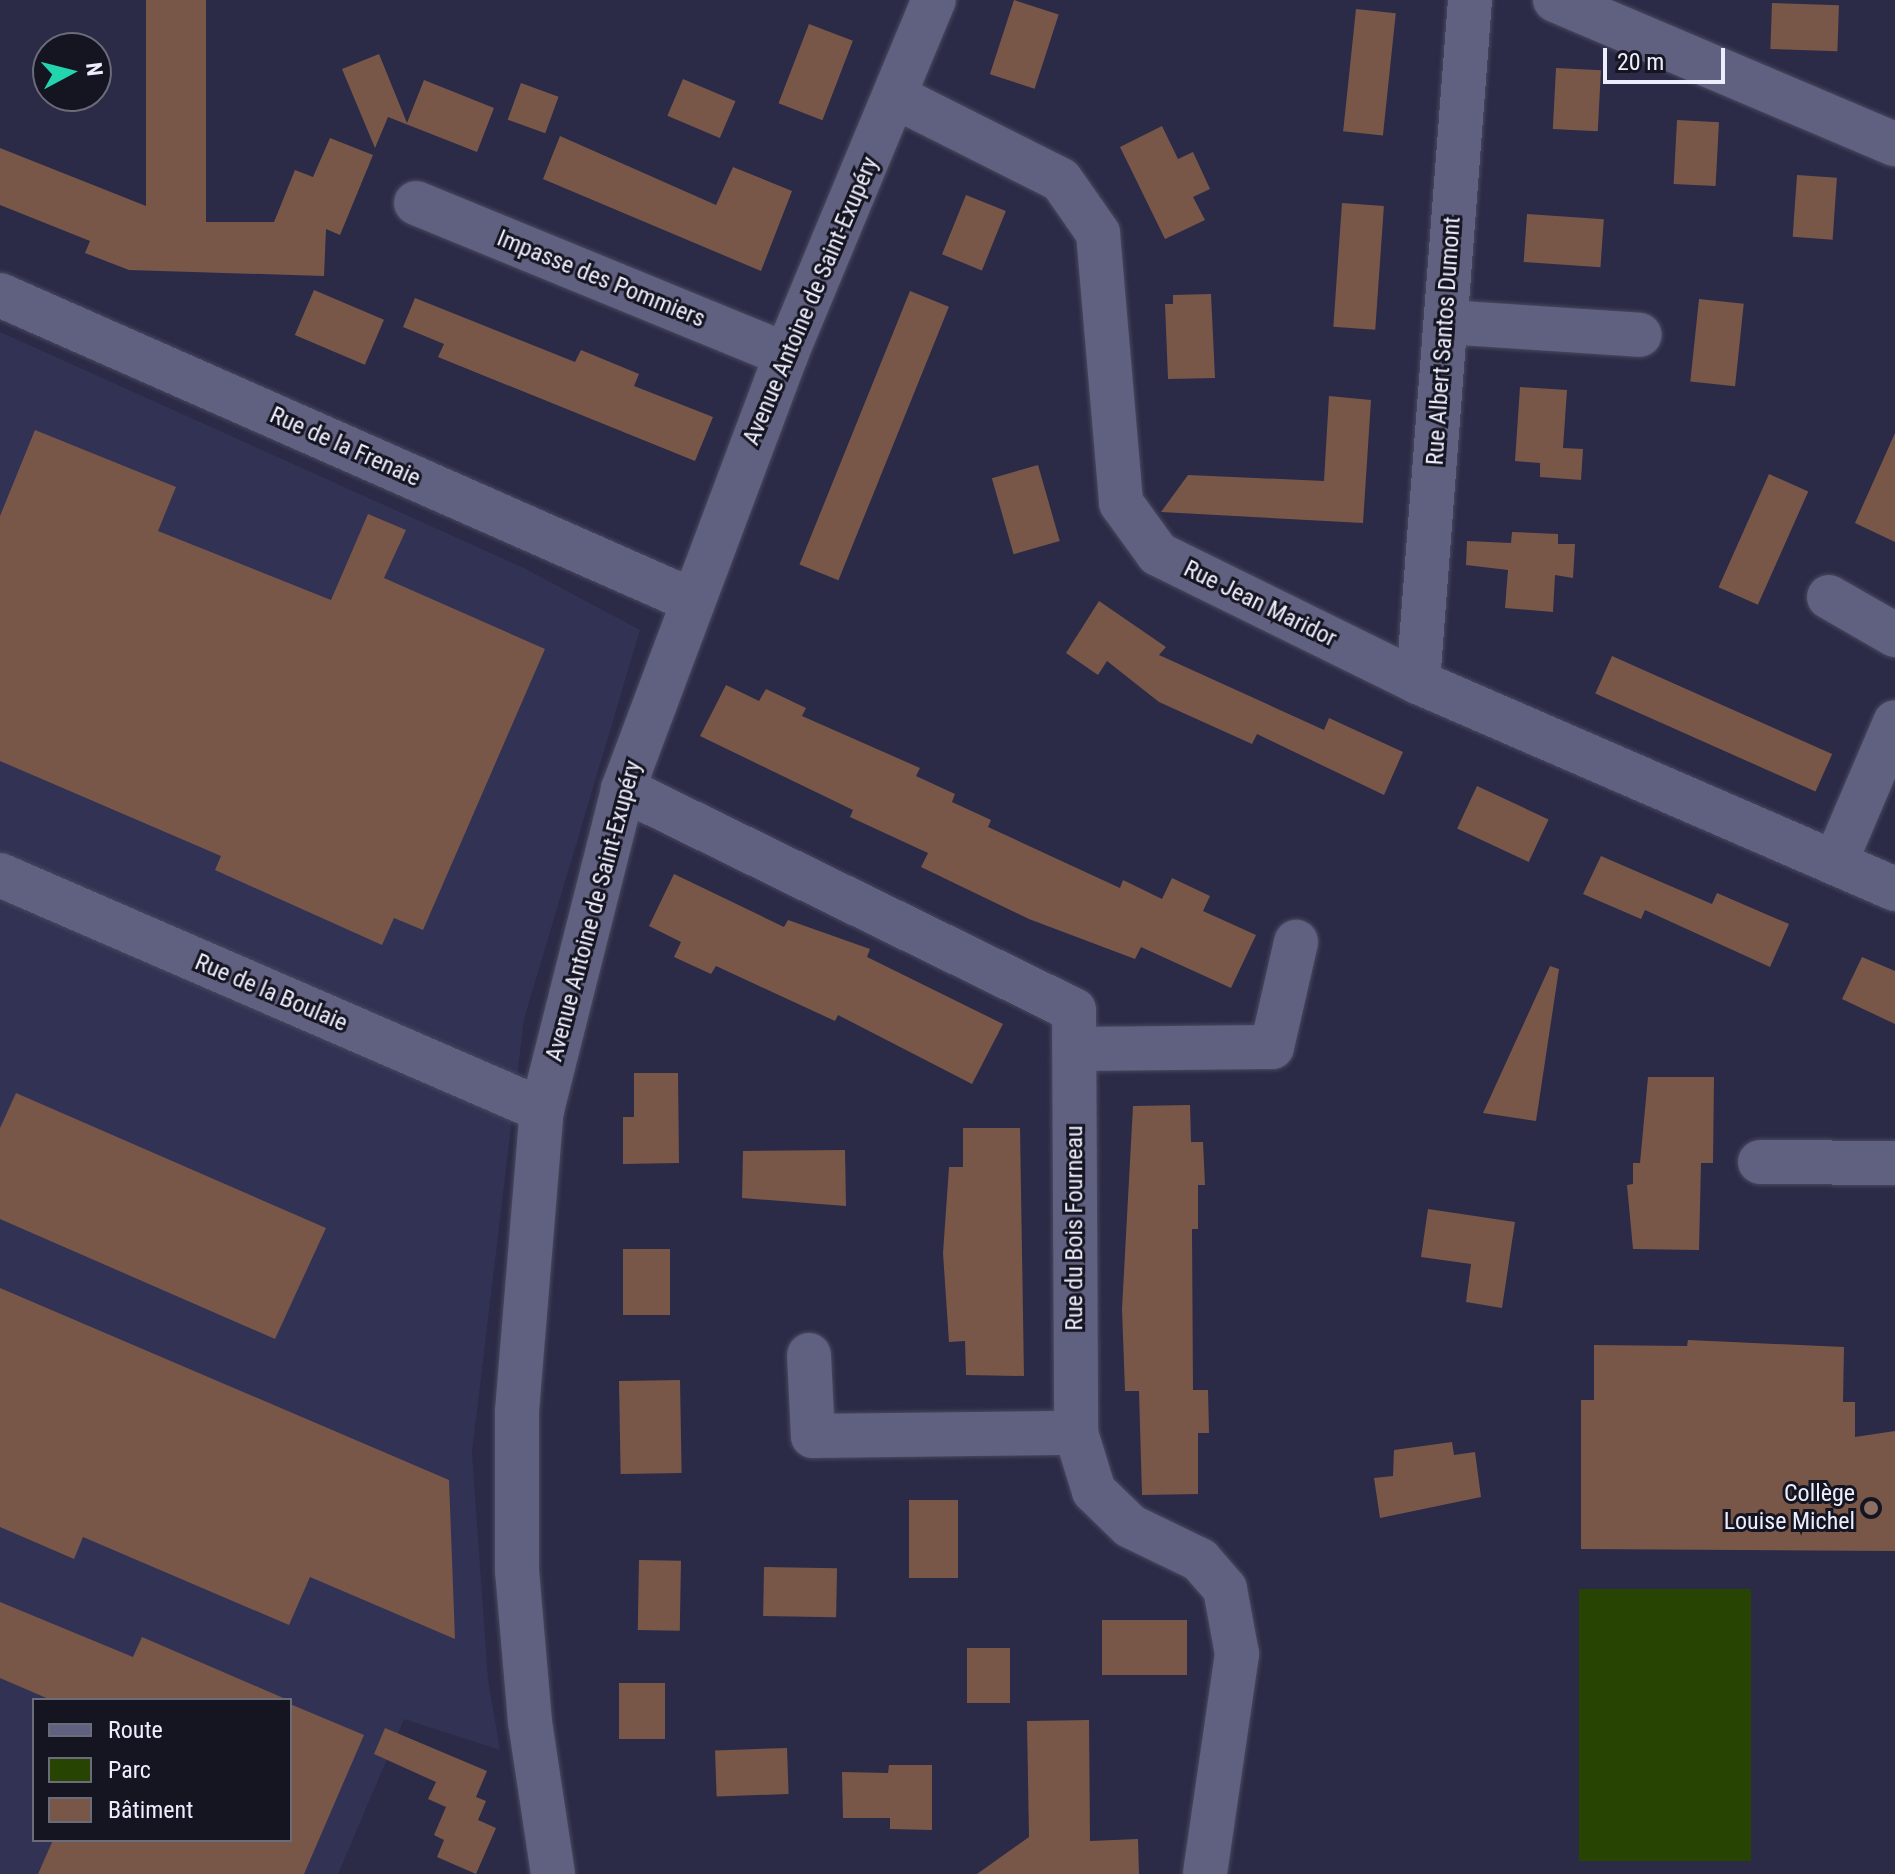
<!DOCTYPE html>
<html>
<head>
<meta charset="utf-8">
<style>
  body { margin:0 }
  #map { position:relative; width:1895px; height:1874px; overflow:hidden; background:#2b2b47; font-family:"Roboto Condensed",sans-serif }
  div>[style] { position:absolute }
  .built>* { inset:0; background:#323254 }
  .green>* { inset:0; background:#284402; transform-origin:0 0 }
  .building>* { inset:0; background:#785748; transform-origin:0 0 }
  .roads { filter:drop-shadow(0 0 2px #48485e) drop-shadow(0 0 2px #48485e) }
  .minor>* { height:44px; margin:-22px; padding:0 22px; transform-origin:22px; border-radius:22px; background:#606180 }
  .dots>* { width:22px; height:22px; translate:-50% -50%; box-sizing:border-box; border:4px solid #151522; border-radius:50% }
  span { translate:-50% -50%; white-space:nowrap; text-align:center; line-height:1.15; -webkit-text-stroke:6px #151522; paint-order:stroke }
  .street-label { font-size:24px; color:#edeefd }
  .poi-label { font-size:24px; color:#edeefd }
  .right { translate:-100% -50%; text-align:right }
  .legend { position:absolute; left:32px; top:1698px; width:260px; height:144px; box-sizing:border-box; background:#151522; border:2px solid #6b6c7a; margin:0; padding:10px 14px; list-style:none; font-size:24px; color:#edeefd }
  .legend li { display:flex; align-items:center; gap:16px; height:40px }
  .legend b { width:40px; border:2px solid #6b6c7a }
  .north { position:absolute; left:32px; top:32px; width:80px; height:80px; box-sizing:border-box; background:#151522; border:2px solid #6b6c7a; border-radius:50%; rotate:83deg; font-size:22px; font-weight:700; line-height:32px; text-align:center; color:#edeefd }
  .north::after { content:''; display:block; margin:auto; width:28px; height:36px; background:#23d5af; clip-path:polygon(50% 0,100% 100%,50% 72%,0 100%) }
  .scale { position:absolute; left:1603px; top:48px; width:122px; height:36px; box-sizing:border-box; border:4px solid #edeefd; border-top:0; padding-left:10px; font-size:24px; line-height:28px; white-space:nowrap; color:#edeefd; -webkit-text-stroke:6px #151522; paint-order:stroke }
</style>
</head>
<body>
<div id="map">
  <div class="built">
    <div style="clip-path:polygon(evenodd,0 332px,524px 568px,640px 630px,524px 1019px,472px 1452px,488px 1680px,500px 1750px,404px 1719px,338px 1874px,0 1874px,0 332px,34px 1700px,290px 1700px,290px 1840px,34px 1840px,34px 1700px)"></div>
  </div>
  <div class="green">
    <div style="left:1579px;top:1589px;width:172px;height:272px"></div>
  </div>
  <div class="building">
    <div style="clip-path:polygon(146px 0,206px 0,206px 222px,274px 222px,295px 170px,313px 177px,330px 138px,373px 155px,340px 235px,326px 229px,324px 276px,129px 270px,85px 253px,90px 241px,0 205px,0 148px,146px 206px)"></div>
    <div style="left:1014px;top:0;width:47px;height:78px;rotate:18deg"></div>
    <div style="left:1772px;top:3px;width:67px;height:46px;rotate:2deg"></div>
    <div style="left:1356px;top:9px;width:40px;height:123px;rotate:6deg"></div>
    <div style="left:809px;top:24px;width:47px;height:85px;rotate:21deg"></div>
    <div style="clip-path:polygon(379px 54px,407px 123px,424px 80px,494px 108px,477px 152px,388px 117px,375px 148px,342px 69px)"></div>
    <div style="left:1556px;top:68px;width:45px;height:61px;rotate:3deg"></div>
    <div style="left:683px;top:79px;width:57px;height:40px;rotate:23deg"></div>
    <div style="left:521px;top:83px;width:40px;height:39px;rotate:20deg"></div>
    <div style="left:1677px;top:120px;width:42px;height:64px;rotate:3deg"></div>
    <div style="clip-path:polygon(1162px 126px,1178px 159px,1193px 152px,1210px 189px,1193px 197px,1205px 220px,1165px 239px,1120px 147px)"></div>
    <div style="clip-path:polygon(560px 136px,716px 205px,733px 167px,792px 191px,761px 271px,543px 179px)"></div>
    <div style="left:1797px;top:175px;width:40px;height:62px;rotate:4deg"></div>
    <div style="left:966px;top:195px;width:43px;height:64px;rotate:22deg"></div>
    <div style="left:1342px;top:203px;width:42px;height:124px;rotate:4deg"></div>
    <div style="left:1527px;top:214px;width:77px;height:48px;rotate:4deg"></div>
    <div style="left:314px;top:290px;width:76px;height:49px;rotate:23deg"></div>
    <div style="left:910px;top:291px;width:42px;height:295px;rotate:22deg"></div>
    <div style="clip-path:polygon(1211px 294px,1215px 378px,1168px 379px,1165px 304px,1173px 304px,1173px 295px)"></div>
    <div style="clip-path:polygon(415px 298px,575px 362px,581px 350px,639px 374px,634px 386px,713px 417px,695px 461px,438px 357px,444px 344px,403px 327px)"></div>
    <div style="left:1699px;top:299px;width:45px;height:83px;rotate:6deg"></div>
    <div style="clip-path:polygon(1520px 387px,1567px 390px,1563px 448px,1583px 449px,1581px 480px,1540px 477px,1540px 463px,1515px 461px)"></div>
    <div style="clip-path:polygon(1329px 396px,1371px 400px,1363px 523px,1161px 512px,1188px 475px,1324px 481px)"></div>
    <div style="clip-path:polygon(35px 430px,176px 487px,158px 531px,331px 600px,368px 514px,406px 530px,384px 578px,545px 649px,423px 930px,394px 918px,382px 945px,215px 870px,221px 856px,0 761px,0 516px)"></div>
    <div style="clip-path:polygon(1895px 433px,1895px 542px,1855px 523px)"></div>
    <div style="left:1038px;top:465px;width:79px;height:48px;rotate:74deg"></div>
    <div style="left:1769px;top:474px;width:43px;height:124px;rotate:24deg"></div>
    <div style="clip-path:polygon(1512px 532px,1558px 534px,1558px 544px,1575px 544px,1573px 578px,1555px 575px,1553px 612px,1505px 608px,1508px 570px,1466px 565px,1467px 541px,1511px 543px)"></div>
    <div style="clip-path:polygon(1099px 601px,1166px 647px,1159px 655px,1324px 730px,1329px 718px,1403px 752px,1384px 795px,1257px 734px,1252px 744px,1159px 702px,1107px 661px,1098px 675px,1066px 653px)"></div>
    <div style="left:1612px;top:656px;width:241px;height:41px;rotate:24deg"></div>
    <div style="clip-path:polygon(726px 685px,759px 701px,766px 689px,806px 708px,802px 716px,920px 768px,916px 776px,955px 794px,952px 802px,991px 820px,988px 827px,1120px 888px,1123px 880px,1162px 899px,1172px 878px,1210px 896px,1203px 911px,1256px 935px,1231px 988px,1141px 947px,1135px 959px,1029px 919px,921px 867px,928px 853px,850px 817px,853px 810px,700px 736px)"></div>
    <div style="left:1477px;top:786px;width:79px;height:47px;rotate:25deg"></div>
    <div style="clip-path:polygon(1601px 856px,1712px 904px,1717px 893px,1789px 924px,1770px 967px,1645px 910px,1641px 919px,1583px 894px)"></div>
    <div style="clip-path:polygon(674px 874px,784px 927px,788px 920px,870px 949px,867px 957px,1003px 1024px,972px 1084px,838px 1015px,835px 1021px,716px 966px,711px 974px,674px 957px,681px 942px,649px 926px)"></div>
    <div style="clip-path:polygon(1862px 957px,1895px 971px,1895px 1024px,1842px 999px)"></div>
    <div style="clip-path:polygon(1550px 966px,1559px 969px,1536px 1121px,1483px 1113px)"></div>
    <div style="clip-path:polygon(634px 1073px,678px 1073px,679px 1163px,623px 1164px,623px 1117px,634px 1117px)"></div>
    <div style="clip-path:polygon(1648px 1077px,1714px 1077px,1713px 1163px,1701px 1163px,1699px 1250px,1633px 1249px,1627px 1185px,1633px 1184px,1633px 1163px,1640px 1163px)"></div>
    <div style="clip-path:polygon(16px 1093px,326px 1228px,275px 1339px,0 1219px,0 1128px)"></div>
    <div style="clip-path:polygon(1190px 1105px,1191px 1142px,1203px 1142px,1205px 1185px,1198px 1185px,1198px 1229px,1192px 1229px,1193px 1390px,1208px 1390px,1209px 1433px,1198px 1433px,1198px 1494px,1142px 1495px,1139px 1391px,1125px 1391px,1122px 1309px,1133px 1106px)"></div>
    <div style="clip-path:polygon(963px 1128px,1020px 1128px,1024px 1376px,966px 1375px,965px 1341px,949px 1342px,943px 1253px,949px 1167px,963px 1167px)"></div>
    <div style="clip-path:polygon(845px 1150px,846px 1206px,742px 1198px,743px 1151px)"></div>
    <div style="clip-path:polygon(1428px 1209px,1515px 1222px,1502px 1308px,1466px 1302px,1471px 1264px,1421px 1257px)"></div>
    <div style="left:623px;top:1249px;width:47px;height:66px"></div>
    <div style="clip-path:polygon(0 1288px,449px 1480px,455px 1639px,310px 1577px,289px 1625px,83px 1537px,74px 1559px,0 1527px)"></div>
    <div style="clip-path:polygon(1688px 1340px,1844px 1347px,1843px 1402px,1855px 1402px,1855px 1437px,1895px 1431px,1895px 1551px,1581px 1549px,1581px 1400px,1594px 1400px,1594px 1345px,1687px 1346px)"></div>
    <div style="left:680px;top:1380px;width:93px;height:61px;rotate:89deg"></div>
    <div style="clip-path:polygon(1452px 1442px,1454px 1455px,1475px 1452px,1481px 1497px,1380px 1518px,1374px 1478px,1393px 1476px,1394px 1450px)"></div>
    <div style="left:909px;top:1500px;width:49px;height:78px"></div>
    <div style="left:639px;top:1560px;width:42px;height:70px;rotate:1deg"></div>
    <div style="left:764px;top:1567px;width:73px;height:49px;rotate:1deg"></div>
    <div style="clip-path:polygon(0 1602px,133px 1657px,142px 1637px,288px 1700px,51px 1700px,0 1678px)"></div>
    <div style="left:1102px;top:1620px;width:85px;height:55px"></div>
    <div style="left:967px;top:1648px;width:43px;height:55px"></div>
    <div style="left:665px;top:1683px;width:56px;height:46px;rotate:90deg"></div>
    <div style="clip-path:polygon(290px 1704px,364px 1735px,304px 1874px,38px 1874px,53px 1840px,290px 1840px)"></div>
    <div style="clip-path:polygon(1089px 1720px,1090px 1841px,1138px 1839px,1139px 1874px,977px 1874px,1029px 1837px,1027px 1721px)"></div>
    <div style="clip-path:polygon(385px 1728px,487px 1771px,476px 1797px,486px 1801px,478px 1820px,496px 1828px,476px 1874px,437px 1857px,444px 1840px,434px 1835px,446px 1807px,428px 1799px,436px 1782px,374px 1754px)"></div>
    <div style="left:787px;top:1748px;width:46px;height:72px;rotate:88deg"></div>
    <div style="clip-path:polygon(889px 1765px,932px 1765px,932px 1830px,890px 1829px,890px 1818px,843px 1818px,842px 1772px,888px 1773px)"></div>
  </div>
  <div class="roads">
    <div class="minor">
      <div style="left:1555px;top:0;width:369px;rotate:23deg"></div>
      <div style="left:898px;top:98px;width:182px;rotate:26.7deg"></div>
      <div style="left:1061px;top:180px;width:65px;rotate:55.1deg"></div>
      <div style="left:1098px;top:233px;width:271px;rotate:85.1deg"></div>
      <div style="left:1121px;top:503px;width:63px;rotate:54deg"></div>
      <div style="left:1158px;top:554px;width:290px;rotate:26.2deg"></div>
      <div style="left:1418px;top:682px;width:520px;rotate:23.46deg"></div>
      <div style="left:416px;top:203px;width:400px;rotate:22.3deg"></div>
      <div style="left:0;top:295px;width:755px;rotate:23.82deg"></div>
      <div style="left:1446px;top:322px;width:194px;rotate:3.8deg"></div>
      <div style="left:1829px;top:597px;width:76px;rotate:29.9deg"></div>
      <div style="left:1418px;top:682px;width:684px;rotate:-85.64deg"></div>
      <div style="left:623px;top:789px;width:502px;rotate:26.11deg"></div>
      <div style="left:1074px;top:1010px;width:423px;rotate:89.7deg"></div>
      <div style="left:1076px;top:1433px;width:61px;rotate:72.8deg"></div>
      <div style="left:1094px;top:1491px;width:50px;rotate:44.2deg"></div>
      <div style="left:1130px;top:1526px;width:78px;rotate:25.9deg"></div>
      <div style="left:1200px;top:1560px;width:38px;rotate:49deg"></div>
      <div style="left:1225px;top:1589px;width:66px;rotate:79.5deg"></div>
      <div style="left:1237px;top:1654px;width:222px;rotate:98.3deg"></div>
      <div style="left:1835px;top:863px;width:153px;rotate:-66.9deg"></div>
      <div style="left:0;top:875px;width:591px;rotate:23.44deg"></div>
      <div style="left:1075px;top:1049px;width:197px;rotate:-0.6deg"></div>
      <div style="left:1272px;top:1047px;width:108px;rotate:-77.1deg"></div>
      <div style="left:1760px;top:1162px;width:135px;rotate:0.4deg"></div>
      <div style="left:809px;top:1355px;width:81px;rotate:87.2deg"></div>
      <div style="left:813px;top:1436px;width:263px;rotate:-0.7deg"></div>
      <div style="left:553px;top:1874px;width:154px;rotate:-98.6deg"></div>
      <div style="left:530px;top:1722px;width:152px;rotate:-94.9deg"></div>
      <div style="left:517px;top:1571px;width:160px;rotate:-90deg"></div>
      <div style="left:517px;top:1411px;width:302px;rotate:-85.3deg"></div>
      <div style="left:542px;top:1110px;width:331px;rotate:-75.8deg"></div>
      <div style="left:623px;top:789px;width:464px;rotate:-69.4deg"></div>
      <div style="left:786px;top:355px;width:385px;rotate:-67.4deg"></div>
    </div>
  </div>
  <div class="dots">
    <div style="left:1871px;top:1508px;background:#8d6e63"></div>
  </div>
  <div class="street-label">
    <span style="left:601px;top:279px;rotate:22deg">Impasse des Pommiers</span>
    <span style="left:811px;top:301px;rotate:-67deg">Avenue Antoine de Saint-Exupéry</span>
    <span style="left:1444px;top:341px;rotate:-86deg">Rue Albert Santos Dumont</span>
    <span style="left:345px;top:447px;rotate:24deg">Rue de la Frenaie</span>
    <span style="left:1260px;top:604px;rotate:26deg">Rue Jean Maridor</span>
    <span style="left:594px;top:911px;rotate:-75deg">Avenue Antoine de Saint-Exupéry</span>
    <span style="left:271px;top:993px;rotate:23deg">Rue de la Boulaie</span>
    <span style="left:1075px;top:1228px;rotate:-90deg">Rue du Bois Fourneau</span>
  </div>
  <div class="poi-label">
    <span class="right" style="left:1855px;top:1508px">Collège<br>Louise Michel</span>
  </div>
  <ul class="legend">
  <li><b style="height:10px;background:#606180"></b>Route</li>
  <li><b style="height:22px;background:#284402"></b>Parc</li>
  <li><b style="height:22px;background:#785748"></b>Bâtiment</li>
  </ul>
  <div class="north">N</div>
  <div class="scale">20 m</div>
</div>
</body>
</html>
